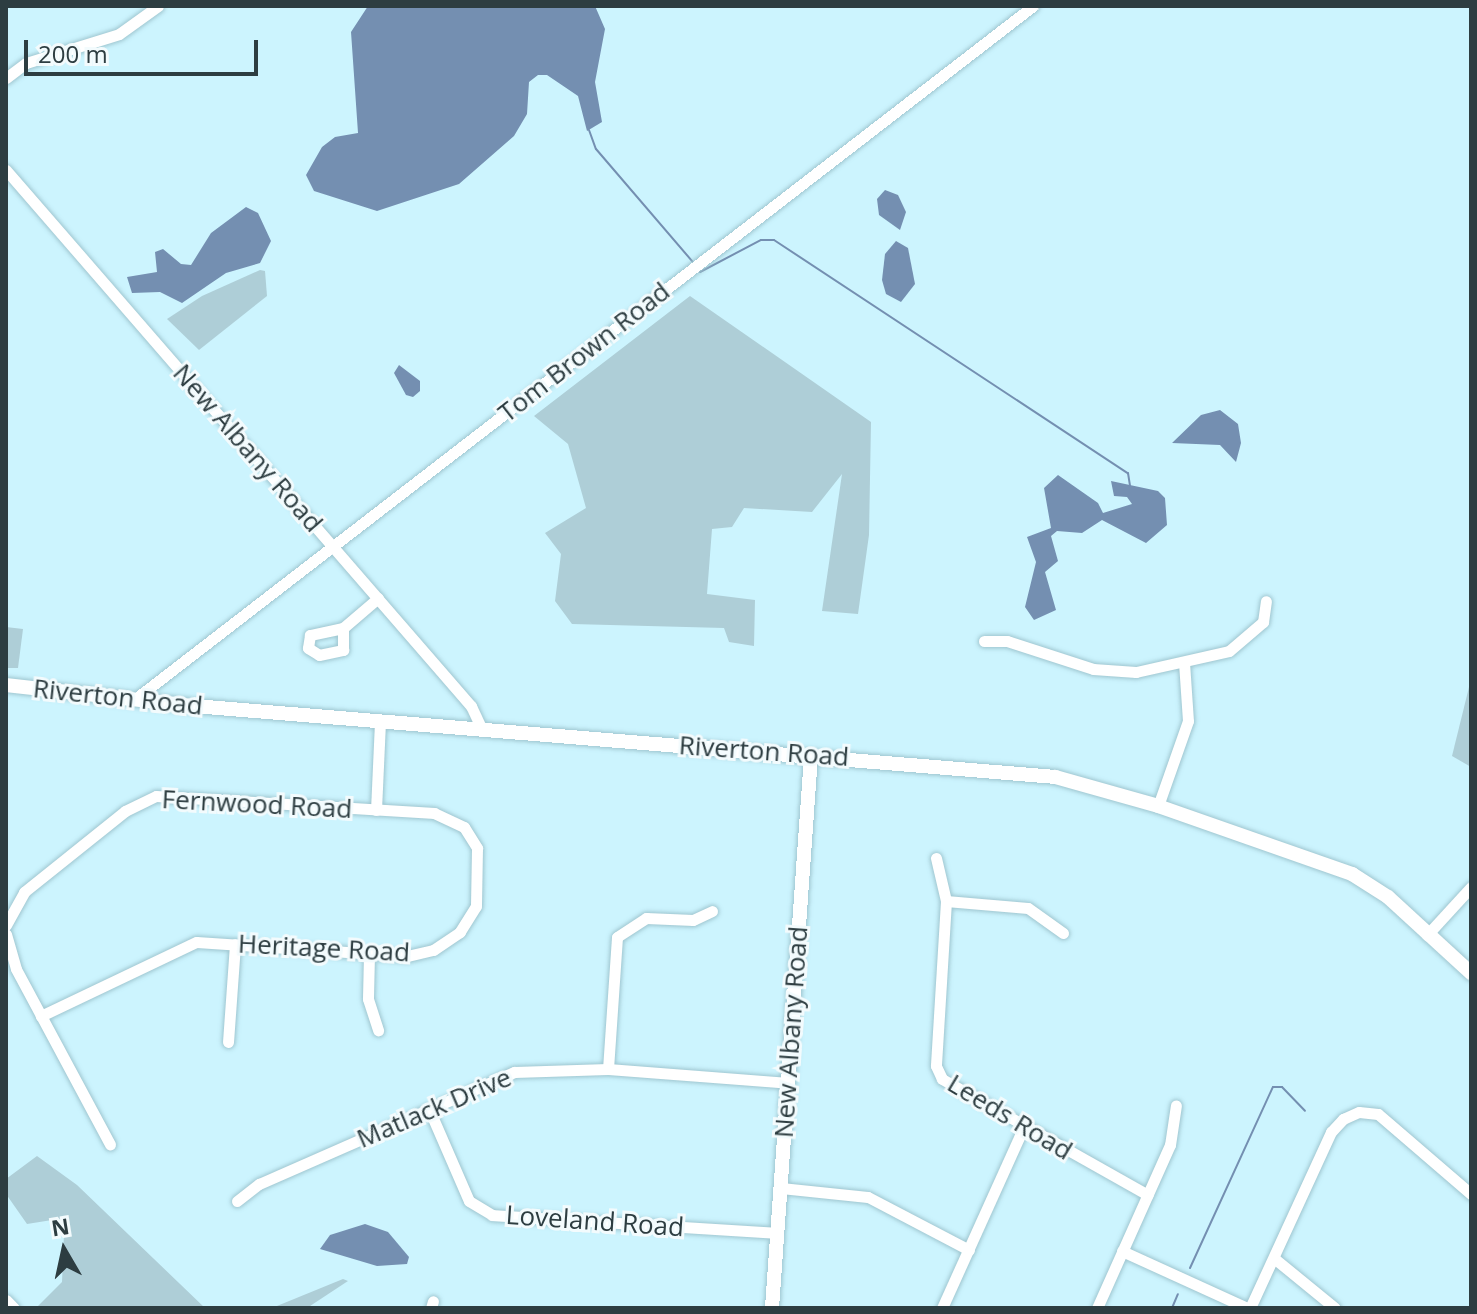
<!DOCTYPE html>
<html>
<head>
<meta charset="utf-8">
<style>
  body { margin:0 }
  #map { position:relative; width:1477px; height:1314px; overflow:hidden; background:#ccf4fe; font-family:"Open Sans",sans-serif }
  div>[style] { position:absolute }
  .green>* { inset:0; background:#aeced7 }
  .water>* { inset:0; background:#748fb1 }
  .stream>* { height:2px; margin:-1px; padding:0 1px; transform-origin:1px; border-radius:1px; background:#748fb1 }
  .roads { filter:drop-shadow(0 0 2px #9fc6d0) drop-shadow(0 0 2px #9fc6d0) }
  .minor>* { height:11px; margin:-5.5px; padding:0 5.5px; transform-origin:5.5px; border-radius:5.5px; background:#fff }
  .major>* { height:14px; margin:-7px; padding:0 7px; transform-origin:7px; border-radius:7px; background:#fff }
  span { translate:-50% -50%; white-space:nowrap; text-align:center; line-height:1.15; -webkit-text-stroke:6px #f3fbfd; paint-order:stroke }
  .street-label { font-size:26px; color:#2d3d41 }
  .frame { position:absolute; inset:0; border:8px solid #2d3d41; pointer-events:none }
  .north { position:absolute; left:24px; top:1210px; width:80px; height:80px; -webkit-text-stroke:6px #f3fbfd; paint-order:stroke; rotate:351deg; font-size:22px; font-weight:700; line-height:32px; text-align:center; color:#2d3d41 }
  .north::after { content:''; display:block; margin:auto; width:28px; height:36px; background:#2d3d41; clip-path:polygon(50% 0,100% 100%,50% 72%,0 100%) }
  .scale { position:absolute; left:24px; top:40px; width:234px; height:36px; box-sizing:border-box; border:4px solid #2d3d41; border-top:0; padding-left:10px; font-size:24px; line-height:28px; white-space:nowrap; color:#2d3d41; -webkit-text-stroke:6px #f3fbfd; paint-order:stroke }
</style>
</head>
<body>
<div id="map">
  <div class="green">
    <div style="clip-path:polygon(260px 270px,265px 271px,267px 296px,199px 350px,167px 319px,202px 296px)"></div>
    <div style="clip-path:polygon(690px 296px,871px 422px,869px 535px,858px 614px,822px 611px,842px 474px,812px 512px,744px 508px,732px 527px,712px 529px,707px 594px,755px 600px,754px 646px,729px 642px,724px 628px,572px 624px,555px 601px,561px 554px,545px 533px,586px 508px,568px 444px,534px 416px)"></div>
    <div style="clip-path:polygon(6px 627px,23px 629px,18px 668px,6px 668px)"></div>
    <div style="clip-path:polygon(1471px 679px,1471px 767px,1452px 756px)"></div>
    <div style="clip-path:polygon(37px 1156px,77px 1185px,205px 1308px,36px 1308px,62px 1282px,64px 1234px,52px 1220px,27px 1224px,6px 1194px,6px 1179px)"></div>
    <div style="clip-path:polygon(343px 1279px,348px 1281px,307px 1308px,272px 1308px)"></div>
  </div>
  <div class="water">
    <div style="clip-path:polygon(368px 6px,595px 6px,605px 29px,595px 82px,602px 122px,587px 131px,578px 96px,547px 75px,538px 75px,529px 82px,527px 114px,514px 136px,459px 184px,377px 211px,314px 191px,306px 175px,322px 147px,335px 137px,358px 133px,351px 32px)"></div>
    <div style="clip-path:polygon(885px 190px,898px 195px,906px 212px,900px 230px,879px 215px,877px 199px)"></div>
    <div style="clip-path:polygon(246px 207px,258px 213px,271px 241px,260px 263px,226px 273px,182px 303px,160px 292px,132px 293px,127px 277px,157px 272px,155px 252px,163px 249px,181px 264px,191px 265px,211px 233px)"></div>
    <div style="clip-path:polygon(896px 241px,908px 248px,915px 284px,901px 302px,886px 294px,882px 280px,885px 254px)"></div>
    <div style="clip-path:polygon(399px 365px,420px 381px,420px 391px,413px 397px,406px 395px,394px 373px)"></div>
    <div style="clip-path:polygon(1220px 410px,1238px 424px,1241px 443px,1236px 462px,1220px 445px,1172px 443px,1201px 415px)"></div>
    <div style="clip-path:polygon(1058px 475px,1098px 503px,1103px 513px,1132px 504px,1127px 497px,1114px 496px,1111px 481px,1158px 491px,1165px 498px,1167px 525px,1146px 543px,1102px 520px,1082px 533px,1057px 531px,1051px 536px,1058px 561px,1045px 572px,1056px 610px,1034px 620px,1025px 607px,1036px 562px,1027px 537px,1051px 528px,1044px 488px)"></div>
    <div style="clip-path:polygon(365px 1224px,388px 1232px,409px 1257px,407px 1264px,377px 1266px,320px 1249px,330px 1235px)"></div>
  </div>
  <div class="stream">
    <div style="left:589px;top:130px;width:20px;rotate:70deg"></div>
    <div style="left:596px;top:149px;width:148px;rotate:49.4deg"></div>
    <div style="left:700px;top:272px;width:69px;rotate:-27.7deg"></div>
    <div style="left:761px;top:240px;width:13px"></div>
    <div style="left:774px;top:240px;width:424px;rotate:33.4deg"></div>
    <div style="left:1128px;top:473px;width:13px;rotate:81deg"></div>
    <div style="left:1190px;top:1268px;width:199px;rotate:-65.4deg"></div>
    <div style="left:1273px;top:1087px;width:9px"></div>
    <div style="left:1282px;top:1087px;width:33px;rotate:46deg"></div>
    <div style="left:1172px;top:1308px;width:15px;rotate:-67deg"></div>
  </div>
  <div class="roads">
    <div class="minor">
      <div style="left:6px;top:78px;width:25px;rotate:-37deg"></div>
      <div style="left:26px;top:63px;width:97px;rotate:-17.3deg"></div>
      <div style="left:119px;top:34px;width:48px;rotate:-35.7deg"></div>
      <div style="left:6px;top:170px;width:710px;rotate:49.06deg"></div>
      <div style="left:471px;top:706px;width:26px;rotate:65deg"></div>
      <div style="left:343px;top:628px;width:34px;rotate:168deg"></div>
      <div style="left:310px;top:635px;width:13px;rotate:99deg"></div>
      <div style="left:308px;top:648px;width:13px;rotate:32deg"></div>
      <div style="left:319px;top:655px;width:25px;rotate:-12deg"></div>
      <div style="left:343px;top:650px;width:22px;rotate:-90deg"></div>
      <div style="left:343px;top:628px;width:46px;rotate:-40.6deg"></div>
      <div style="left:984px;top:641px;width:23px"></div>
      <div style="left:1007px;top:641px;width:90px;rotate:18deg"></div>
      <div style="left:1093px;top:669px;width:43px;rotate:4deg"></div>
      <div style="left:1136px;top:672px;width:95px;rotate:-12.7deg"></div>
      <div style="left:1229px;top:651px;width:45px;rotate:-40.5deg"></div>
      <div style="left:1263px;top:622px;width:21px;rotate:-82deg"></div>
      <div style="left:135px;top:699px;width:1134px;rotate:-37.66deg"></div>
      <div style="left:1158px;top:806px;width:90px;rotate:-70.6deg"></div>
      <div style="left:1188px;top:721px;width:58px;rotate:-93.9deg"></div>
      <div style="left:376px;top:810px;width:88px;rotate:-87.4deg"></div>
      <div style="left:936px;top:858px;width:44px;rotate:76.9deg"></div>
      <div style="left:946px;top:901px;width:165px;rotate:93.5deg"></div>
      <div style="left:936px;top:1066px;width:14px;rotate:65deg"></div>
      <div style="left:942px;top:1079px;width:236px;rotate:29.4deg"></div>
      <div style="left:946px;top:901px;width:82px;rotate:4.9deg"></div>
      <div style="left:1028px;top:908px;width:43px;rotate:35.5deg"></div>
      <div style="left:6px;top:925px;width:38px;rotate:-61deg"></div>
      <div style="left:24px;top:892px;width:129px;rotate:-38.7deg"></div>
      <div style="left:125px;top:811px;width:34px;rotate:-26deg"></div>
      <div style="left:156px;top:796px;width:279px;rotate:3.5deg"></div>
      <div style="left:434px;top:813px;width:33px;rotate:25deg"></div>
      <div style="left:464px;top:827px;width:25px;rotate:58deg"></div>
      <div style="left:477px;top:848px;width:58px;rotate:91deg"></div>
      <div style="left:476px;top:906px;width:31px;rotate:122deg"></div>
      <div style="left:460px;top:932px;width:32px;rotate:146deg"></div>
      <div style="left:433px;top:950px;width:27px;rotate:167deg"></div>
      <div style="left:407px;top:956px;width:211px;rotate:-176.2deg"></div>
      <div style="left:196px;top:942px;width:172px;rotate:154.5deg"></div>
      <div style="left:6px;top:934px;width:36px;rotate:74deg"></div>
      <div style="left:16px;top:969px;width:199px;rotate:61.8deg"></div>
      <div style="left:1427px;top:935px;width:65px;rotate:-47.5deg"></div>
      <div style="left:369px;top:954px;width:45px;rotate:91.3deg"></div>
      <div style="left:368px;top:999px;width:33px;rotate:72deg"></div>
      <div style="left:228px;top:1042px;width:98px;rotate:-85.9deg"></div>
      <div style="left:608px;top:1069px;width:132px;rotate:-86.1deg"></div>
      <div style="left:617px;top:937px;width:35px;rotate:-33deg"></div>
      <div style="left:646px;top:918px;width:47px;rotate:2.4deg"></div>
      <div style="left:693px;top:920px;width:21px;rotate:-25deg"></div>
      <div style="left:429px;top:1109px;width:100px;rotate:66.5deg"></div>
      <div style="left:469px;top:1201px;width:27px;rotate:31deg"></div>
      <div style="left:492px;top:1215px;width:286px;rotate:3.6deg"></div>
      <div style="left:781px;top:1188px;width:87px;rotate:5.9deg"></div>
      <div style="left:868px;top:1197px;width:114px;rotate:27.7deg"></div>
      <div style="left:237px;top:1201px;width:28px;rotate:-38deg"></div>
      <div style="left:259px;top:1184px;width:279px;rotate:-23.7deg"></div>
      <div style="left:514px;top:1072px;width:94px;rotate:-1.8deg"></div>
      <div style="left:608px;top:1069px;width:181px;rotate:4.4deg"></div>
      <div style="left:1122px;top:1251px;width:137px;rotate:24.5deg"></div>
      <div style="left:1275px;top:1259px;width:77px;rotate:39.2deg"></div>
      <div style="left:6px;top:1300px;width:11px;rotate:45deg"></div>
      <div style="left:431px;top:1308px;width:7px;rotate:-74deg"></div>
      <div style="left:942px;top:1308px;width:196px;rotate:-65.7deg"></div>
      <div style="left:1097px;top:1308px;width:179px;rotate:-65.9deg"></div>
      <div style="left:1170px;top:1145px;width:40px;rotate:-81.5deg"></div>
      <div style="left:1250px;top:1308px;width:194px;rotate:-65.3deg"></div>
      <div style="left:1331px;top:1132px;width:18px;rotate:-47deg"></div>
      <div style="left:1343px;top:1119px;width:17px;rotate:-24deg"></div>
      <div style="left:1359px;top:1112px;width:19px;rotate:6deg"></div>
      <div style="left:1378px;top:1114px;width:123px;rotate:40.7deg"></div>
    </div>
    <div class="major">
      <div style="left:6px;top:685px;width:189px;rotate:6.4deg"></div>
      <div style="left:194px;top:706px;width:864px;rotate:4.71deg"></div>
      <div style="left:1055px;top:777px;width:107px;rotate:15.7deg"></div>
      <div style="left:1158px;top:806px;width:206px;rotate:19.3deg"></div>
      <div style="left:1352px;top:874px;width:43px;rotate:32.6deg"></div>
      <div style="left:1388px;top:897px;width:113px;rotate:42.5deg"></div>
      <div style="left:772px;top:1308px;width:553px;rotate:-85.96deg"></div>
    </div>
  </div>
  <div class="street-label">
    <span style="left:584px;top:352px;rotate:-38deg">Tom Brown Road</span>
    <span style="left:248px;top:448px;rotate:49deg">New Albany Road</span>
    <span style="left:118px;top:697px;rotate:6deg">Riverton Road</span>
    <span style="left:764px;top:751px;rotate:4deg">Riverton Road</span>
    <span style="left:257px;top:804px;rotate:3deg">Fernwood Road</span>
    <span style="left:324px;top:948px;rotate:3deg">Heritage Road</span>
    <span style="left:791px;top:1032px;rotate:-86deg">New Albany Road</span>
    <span style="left:434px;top:1108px;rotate:-23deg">Matlack Drive</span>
    <span style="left:1010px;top:1117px;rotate:31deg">Leeds Road</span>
    <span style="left:595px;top:1221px;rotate:4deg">Loveland Road</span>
  </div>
  <div class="frame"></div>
  <div class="north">N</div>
  <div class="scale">200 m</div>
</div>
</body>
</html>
